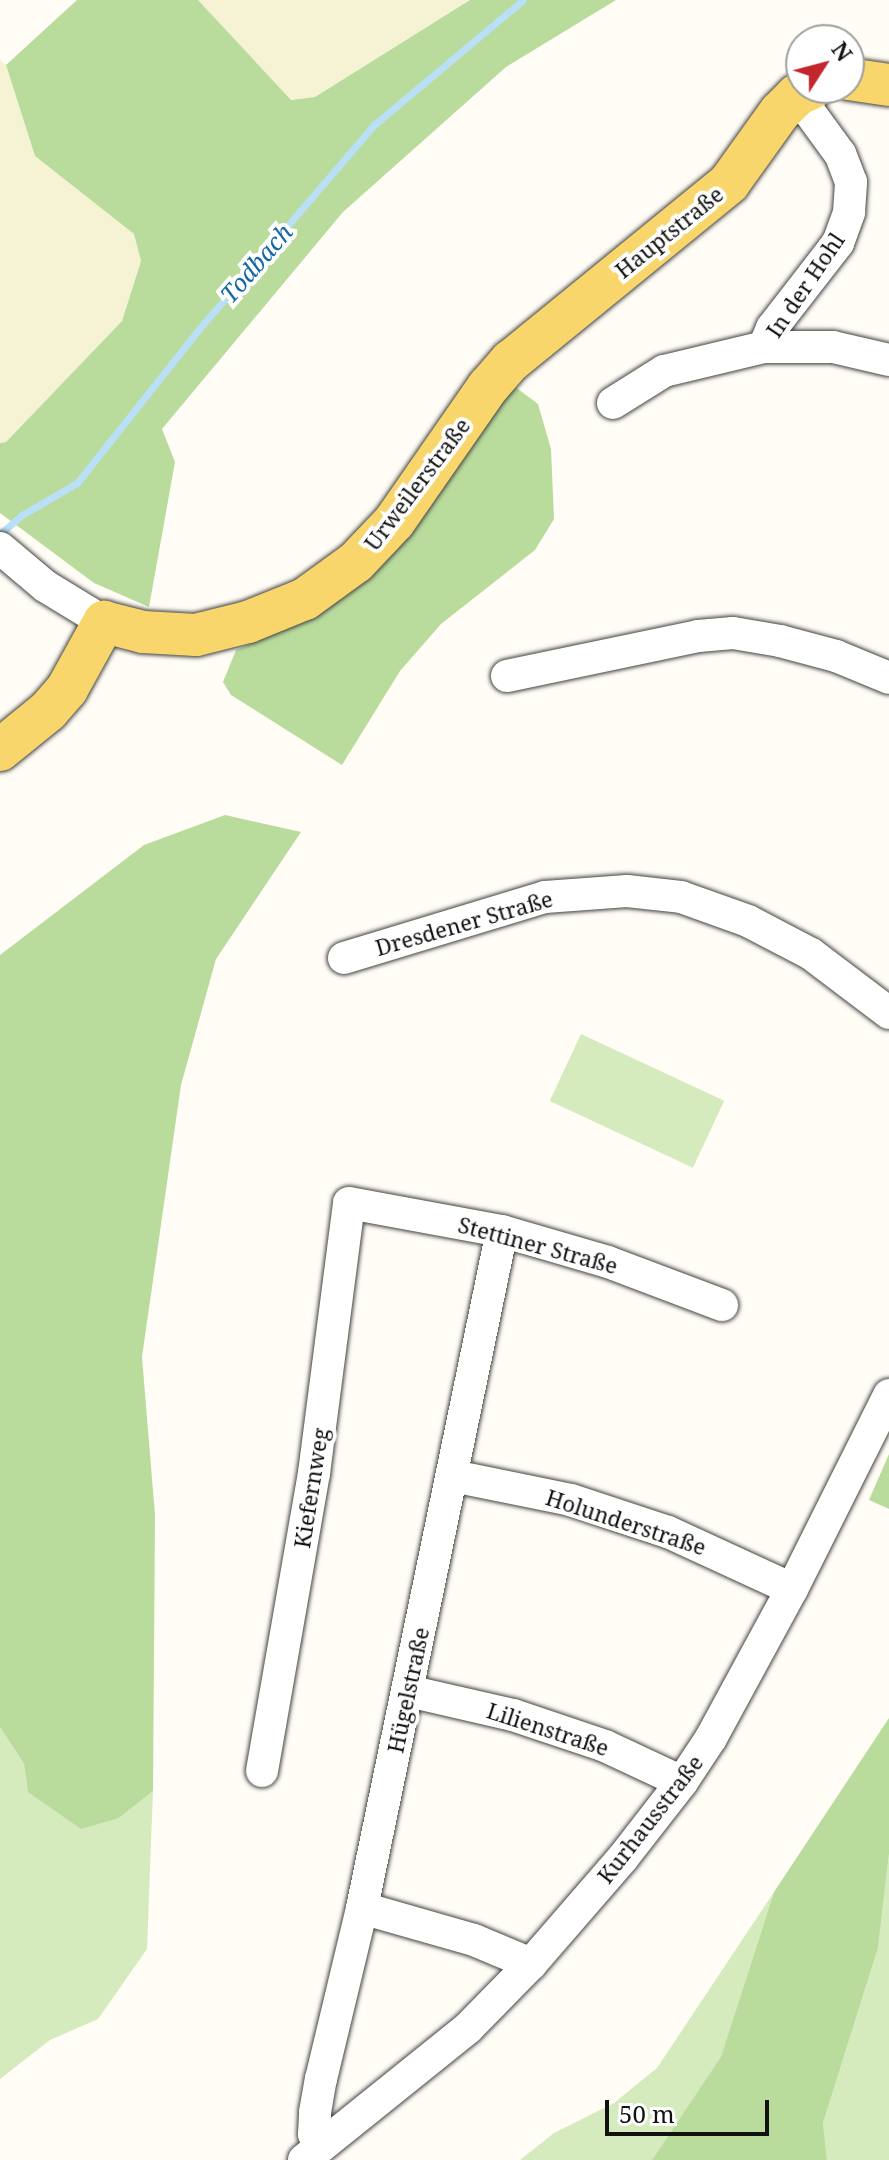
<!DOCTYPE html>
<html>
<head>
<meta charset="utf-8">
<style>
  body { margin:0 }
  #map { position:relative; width:889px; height:2160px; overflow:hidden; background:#fffdf5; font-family:"Noto Serif",serif }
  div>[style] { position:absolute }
  .farmland>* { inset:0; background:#f6f3d4 }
  .green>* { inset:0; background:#d5ebbd; transform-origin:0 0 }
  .forest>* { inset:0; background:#b9dc9c }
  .stream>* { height:7px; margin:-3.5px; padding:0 3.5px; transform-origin:3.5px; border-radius:3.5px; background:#b9e0f7 }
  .roads { filter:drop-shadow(0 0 2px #444) drop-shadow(0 0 2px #444) }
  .minor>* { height:32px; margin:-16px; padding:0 16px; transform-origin:16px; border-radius:16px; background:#fff }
  .major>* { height:42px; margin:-21px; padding:0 21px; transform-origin:21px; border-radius:21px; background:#f9d66b }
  span { translate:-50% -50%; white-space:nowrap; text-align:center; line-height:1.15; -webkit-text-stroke:8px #fff; paint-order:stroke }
  .street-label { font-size:22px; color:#111 }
  .water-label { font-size:24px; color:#1768a6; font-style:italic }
  .north { position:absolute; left:785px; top:24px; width:80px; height:80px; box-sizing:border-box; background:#fff; border:2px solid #a0a0a0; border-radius:50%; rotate:54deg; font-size:22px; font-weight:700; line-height:32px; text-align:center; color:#111 }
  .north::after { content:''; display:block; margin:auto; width:28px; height:36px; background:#c4262e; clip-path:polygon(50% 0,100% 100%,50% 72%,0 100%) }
  .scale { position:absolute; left:605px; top:2100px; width:164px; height:36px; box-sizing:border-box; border:4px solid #111; border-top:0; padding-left:10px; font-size:24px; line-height:28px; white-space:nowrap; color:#111; -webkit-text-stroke:6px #fff; paint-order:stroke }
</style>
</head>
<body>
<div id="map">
  <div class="farmland">
    <div style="clip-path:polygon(198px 0,470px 0,315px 97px,290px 100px)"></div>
    <div style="clip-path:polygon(0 60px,6px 65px,35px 156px,134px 234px,141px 261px,122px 321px,6px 442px,0 443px)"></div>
  </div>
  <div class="green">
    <div style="left:581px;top:1034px;width:158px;height:74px;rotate:25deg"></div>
    <div style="clip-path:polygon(0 1727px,24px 1764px,28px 1792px,119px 1818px,153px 1791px,147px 1949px,98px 2019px,50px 2040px,0 2079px)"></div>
    <div style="clip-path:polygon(889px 1854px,889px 2160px,827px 2160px,823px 2123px,878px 1948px)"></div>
    <div style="clip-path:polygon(774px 1892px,721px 2058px,652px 2160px,520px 2160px,554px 2133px,614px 2103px,657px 2068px)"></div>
  </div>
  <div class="forest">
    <div style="clip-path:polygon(77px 0,198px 0,291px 100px,315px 97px,470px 0,616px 0,506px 67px,343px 212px,162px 429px,175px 462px,149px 607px,94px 583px,0 513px,0 443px,6px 442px,122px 321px,141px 261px,134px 234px,35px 156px,6px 65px)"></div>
    <div style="clip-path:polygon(514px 386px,538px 404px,551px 449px,554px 519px,535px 550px,441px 624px,400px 671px,342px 765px,231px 695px,223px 682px,236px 650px,314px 617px)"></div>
    <div style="clip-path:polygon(225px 815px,301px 832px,216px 959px,181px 1085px,142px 1357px,155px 1515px,153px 1791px,119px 1818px,81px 1829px,28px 1792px,24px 1764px,0 1727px,0 955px,144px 845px)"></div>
    <div style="clip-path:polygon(889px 1454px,889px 1509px,869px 1500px)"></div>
    <div style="clip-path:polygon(889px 1718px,889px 1854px,878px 1948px,823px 2123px,827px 2160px,652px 2160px,721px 2057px,774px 1892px)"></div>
  </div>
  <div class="stream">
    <div style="left:0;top:534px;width:29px;rotate:-41deg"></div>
    <div style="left:22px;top:515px;width:64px;rotate:-30.2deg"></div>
    <div style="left:77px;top:483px;width:196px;rotate:-51.6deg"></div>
    <div style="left:199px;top:329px;width:269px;rotate:-49.4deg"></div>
    <div style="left:374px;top:125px;width:194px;rotate:-40deg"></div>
  </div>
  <div class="roads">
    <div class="minor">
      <div style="left:764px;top:347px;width:21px;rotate:-67deg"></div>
      <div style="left:772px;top:328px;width:108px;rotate:-52.2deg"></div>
      <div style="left:838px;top:243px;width:33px;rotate:-70deg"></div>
      <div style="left:849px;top:212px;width:30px;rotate:-86deg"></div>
      <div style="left:851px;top:182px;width:30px;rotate:-111deg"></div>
      <div style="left:840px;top:154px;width:73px;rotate:-126.1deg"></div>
      <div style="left:613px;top:403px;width:60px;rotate:-32.1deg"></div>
      <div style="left:664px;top:371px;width:103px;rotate:-13.5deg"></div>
      <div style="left:764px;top:347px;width:69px"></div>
      <div style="left:833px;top:347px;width:57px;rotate:13.1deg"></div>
      <div style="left:0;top:548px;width:59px;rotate:40.2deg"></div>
      <div style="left:45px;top:586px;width:69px;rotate:31.4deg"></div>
      <div style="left:507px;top:676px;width:195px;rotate:-11.8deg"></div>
      <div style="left:698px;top:636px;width:35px;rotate:-5deg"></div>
      <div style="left:733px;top:633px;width:48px;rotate:9.7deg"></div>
      <div style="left:780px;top:641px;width:58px;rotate:15deg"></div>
      <div style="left:836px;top:656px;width:57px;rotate:22.5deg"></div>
      <div style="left:344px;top:958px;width:210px;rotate:-16.9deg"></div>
      <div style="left:545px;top:897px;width:82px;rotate:-4.2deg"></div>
      <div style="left:627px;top:891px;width:54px;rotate:6.3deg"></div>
      <div style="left:681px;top:897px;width:71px;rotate:19.7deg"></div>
      <div style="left:748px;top:921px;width:71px;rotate:27.6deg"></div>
      <div style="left:811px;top:954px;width:98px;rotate:37.1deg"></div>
      <div style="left:453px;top:1476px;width:120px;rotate:11.5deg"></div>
      <div style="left:571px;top:1500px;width:102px;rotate:18.3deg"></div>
      <div style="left:668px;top:1532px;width:136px;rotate:24.7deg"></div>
      <div style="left:408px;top:1691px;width:108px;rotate:12.9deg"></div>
      <div style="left:513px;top:1715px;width:97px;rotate:18.6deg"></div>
      <div style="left:605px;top:1746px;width:85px;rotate:25.1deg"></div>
      <div style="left:262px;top:1771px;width:303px;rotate:-80.1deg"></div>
      <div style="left:314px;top:1473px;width:272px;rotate:-82.6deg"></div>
      <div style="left:349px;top:1203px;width:156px;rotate:10.4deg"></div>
      <div style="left:502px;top:1231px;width:110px;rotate:16.3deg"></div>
      <div style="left:608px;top:1262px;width:122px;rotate:20.7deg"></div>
      <div style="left:362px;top:1908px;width:116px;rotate:15.9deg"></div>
      <div style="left:474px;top:1940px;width:62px;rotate:22.8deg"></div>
      <div style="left:319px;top:2147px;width:14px;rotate:-111deg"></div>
      <div style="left:314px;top:2134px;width:22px;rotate:-87deg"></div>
      <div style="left:315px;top:2112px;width:34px;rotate:-80deg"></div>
      <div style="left:321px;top:2079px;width:176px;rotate:-76.5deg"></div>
      <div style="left:362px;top:1908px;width:691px;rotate:-78.32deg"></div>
      <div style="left:304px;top:2160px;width:211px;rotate:-38.8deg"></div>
      <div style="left:468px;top:2028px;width:90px;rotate:-45.5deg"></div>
      <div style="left:531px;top:1964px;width:139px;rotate:-49.1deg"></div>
      <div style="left:622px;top:1859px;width:98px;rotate:-52.1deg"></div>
      <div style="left:682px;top:1782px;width:53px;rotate:-56.6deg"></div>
      <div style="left:711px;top:1738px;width:170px;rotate:-61.5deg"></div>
      <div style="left:792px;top:1589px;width:217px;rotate:-63.4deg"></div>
    </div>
    <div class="major">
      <div style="left:849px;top:79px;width:40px;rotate:8.5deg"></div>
      <div style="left:0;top:750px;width:62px;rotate:-39.1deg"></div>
      <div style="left:48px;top:711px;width:29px;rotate:-49deg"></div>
      <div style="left:67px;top:689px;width:77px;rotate:-61.1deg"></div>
      <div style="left:104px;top:622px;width:40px;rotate:14.4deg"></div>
      <div style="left:143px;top:632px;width:53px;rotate:3.2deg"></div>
      <div style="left:196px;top:635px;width:54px;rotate:-14deg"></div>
      <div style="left:248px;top:622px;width:61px;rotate:-22deg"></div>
      <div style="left:305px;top:599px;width:63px;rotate:-36deg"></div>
      <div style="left:356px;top:562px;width:55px;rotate:-46.5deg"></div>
      <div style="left:394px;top:522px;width:165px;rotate:-55.2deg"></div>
      <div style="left:488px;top:387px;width:35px;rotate:-49deg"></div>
      <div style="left:511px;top:361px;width:281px;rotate:-39.2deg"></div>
      <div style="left:729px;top:183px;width:87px;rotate:-54.3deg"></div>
      <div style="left:780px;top:112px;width:24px;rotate:-45deg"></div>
      <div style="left:797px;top:95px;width:17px;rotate:-25deg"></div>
    </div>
  </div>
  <div class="street-label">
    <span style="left:669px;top:232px;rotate:-39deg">Hauptstraße</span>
    <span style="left:805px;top:285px;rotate:-56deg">In der Hohl</span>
    <span style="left:417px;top:484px;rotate:-53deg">Urweilerstraße</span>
    <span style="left:464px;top:923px;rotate:-16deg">Dresdener Straße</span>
    <span style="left:538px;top:1245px;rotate:15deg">Stettiner Straße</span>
    <span style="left:311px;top:1488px;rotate:-81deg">Kiefernweg</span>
    <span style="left:626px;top:1522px;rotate:18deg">Holunderstraße</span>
    <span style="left:408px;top:1690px;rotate:-78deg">Hügelstraße</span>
    <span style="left:548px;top:1729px;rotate:18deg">Lilienstraße</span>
    <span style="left:650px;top:1819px;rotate:-52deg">Kurhausstraße</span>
  </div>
  <div class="water-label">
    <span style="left:256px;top:263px;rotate:-49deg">Todbach</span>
  </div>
  <div class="north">N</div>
  <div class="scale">50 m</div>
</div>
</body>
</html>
